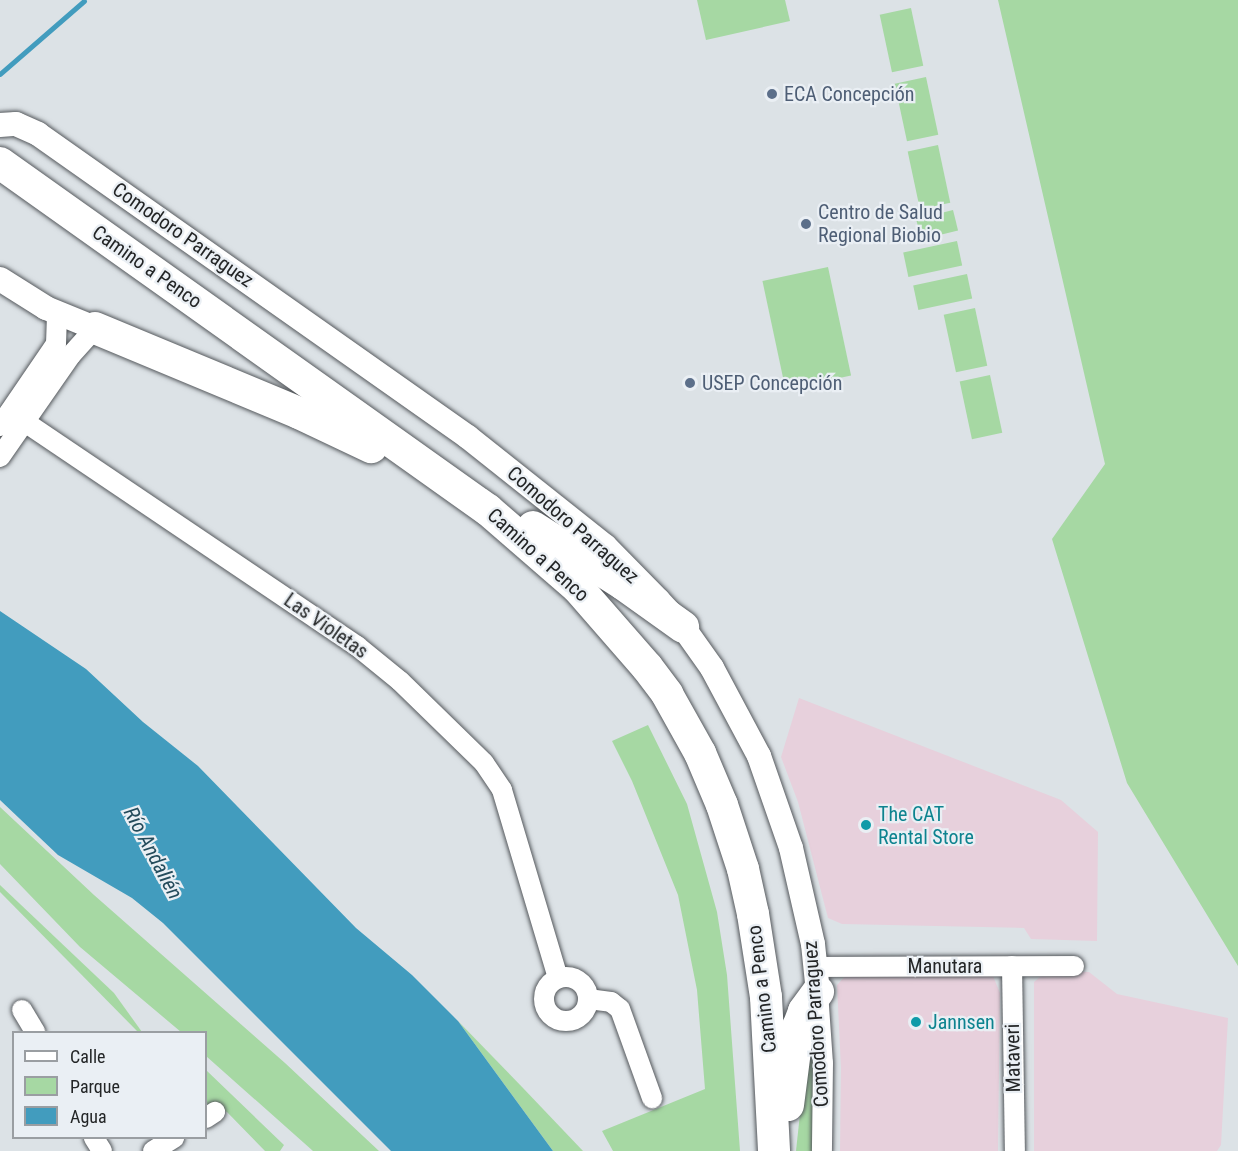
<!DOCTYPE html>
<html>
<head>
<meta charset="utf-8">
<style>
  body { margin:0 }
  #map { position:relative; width:1238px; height:1151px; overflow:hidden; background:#dce2e6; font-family:"Roboto Condensed",sans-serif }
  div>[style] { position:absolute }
  .industrial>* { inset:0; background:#e7d0dc }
  .green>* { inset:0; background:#a6d8a3; transform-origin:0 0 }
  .water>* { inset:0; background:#429cbe }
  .stream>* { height:4.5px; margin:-2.25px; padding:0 2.25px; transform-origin:2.25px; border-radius:2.25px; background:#429cbe }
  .roads { filter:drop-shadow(0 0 2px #55595d) drop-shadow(0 0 2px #55595d) }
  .minor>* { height:20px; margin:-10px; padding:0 10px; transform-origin:10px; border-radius:10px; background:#fff }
  .minor>.ring { margin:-10px; padding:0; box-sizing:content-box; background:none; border:20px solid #fff; border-radius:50% }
  .tertiary>* { height:24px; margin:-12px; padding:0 12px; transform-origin:12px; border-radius:12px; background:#fff }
  .trunk>* { height:32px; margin:-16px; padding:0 16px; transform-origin:16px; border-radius:16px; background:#fff }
  .dots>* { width:16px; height:16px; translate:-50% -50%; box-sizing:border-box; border:3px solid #eaeff4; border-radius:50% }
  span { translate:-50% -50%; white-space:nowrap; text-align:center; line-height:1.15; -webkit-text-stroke:4.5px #eaeff4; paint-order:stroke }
  .service-label { font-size:20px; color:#4e5e75 }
  .left { translate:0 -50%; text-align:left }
  .street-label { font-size:20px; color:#232526 }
  .culture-label { font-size:20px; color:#0d838f }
  .water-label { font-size:21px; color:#244b5b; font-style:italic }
  .legend { position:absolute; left:12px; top:1031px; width:195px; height:108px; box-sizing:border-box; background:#eaeff4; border:2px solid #9a9ea2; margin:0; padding:8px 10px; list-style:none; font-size:18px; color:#232526 }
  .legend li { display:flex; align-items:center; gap:12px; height:30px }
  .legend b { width:30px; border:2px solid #9a9ea2 }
</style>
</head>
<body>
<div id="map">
  <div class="industrial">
    <div style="clip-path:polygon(799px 698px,1061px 800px,1098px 832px,1097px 941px,1031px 939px,1024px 928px,842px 924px,828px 918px,798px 802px,781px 757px)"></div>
    <div style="clip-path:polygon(1047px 971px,1089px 972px,1117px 994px,1228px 1018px,1221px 1145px,1217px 1151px,1034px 1151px,1034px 982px)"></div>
    <div style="clip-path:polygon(849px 972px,988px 974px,993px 976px,1000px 993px,998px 1151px,840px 1151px,841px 1068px,837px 985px)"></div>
  </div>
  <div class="green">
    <div style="clip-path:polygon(697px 0,785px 0,790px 21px,706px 40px)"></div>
    <div style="clip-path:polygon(998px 0,1238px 0,1238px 966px,1127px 783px,1052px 539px,1105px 464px)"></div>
    <div style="left:911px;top:8px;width:59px;height:32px;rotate:78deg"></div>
    <div style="left:926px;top:77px;width:59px;height:32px;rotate:78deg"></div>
    <div style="left:938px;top:145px;width:59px;height:31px;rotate:78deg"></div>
    <div style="left:953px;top:210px;width:21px;height:38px;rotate:76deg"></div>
    <div style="left:957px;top:241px;width:25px;height:55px;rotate:78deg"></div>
    <div style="left:828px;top:267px;width:111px;height:67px;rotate:78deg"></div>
    <div style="left:967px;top:274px;width:25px;height:55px;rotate:78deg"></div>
    <div style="left:975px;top:308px;width:59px;height:32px;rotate:78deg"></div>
    <div style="left:990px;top:375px;width:59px;height:31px;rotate:78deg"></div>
    <div style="clip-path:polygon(648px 725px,687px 804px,717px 912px,727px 975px,740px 1151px,613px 1151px,602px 1131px,705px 1089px,697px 990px,678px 895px,632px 781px,612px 741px)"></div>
    <div style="clip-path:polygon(0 807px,94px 895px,285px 1063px,379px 1151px,313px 1151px,206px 1056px,206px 1032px,181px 1032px,80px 947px,0 864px)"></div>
    <div style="clip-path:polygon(0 885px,114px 993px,142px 1032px,138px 1032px,0 892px)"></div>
    <div style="clip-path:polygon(458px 1021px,523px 1088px,583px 1151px,553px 1151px)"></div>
    <div style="clip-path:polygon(809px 1030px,815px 1038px,815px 1151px,796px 1151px)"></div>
    <div style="clip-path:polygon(206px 1070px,284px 1145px,280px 1151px,265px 1151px,227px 1112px,219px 1107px,208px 1105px,206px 1101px)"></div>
  </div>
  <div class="water">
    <div style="clip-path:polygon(0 611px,86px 669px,143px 722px,198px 766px,356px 928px,412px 975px,458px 1021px,553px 1151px,391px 1151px,163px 923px,132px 898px,58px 855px,0 800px)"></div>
  </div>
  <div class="stream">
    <div style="left:0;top:74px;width:111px;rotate:-41deg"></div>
  </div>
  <div class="roads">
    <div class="minor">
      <div style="left:10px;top:412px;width:419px;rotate:34deg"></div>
      <div style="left:357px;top:646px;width:55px;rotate:39.1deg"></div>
      <div style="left:400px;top:681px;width:117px;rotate:44.3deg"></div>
      <div style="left:484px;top:763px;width:32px;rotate:56deg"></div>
      <div style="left:502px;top:790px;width:196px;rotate:73.4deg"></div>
      <div style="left:0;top:426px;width:99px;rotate:-55.7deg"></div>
      <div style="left:56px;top:344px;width:32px;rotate:-88deg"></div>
      <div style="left:0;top:457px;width:124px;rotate:-55.2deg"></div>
      <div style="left:71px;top:355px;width:36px;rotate:-48deg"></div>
      <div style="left:1012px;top:966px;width:185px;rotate:89.1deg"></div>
      <div style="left:816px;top:967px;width:258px;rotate:-0.2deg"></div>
      <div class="ring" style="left:544px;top:977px;width:24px;height:24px"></div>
      <div style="left:818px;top:992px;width:71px;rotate:86deg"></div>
      <div style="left:823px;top:1063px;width:88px;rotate:90.7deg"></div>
      <div style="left:588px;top:999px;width:23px;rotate:7deg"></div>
      <div style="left:611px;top:1002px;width:11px;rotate:38deg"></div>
      <div style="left:620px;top:1009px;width:95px;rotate:70.2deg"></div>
      <div style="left:22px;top:1010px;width:26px;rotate:59deg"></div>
      <div style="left:206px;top:1118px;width:11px;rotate:-34deg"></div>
      <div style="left:94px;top:1138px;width:15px;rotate:58deg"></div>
      <div style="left:153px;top:1151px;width:25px;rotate:-32deg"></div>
    </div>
    <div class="tertiary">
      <div style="left:0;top:125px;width:16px;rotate:-4deg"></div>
      <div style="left:16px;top:124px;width:24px;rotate:24deg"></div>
      <div style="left:38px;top:134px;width:526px;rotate:35.17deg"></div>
      <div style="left:468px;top:437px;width:175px;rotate:38.5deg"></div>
      <div style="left:605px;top:546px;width:76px;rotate:45.5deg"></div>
      <div style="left:658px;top:600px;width:37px;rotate:47deg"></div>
      <div style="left:683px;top:627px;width:50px;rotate:54.7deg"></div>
      <div style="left:712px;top:668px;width:100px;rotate:61.9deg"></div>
      <div style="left:759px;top:756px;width:97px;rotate:70.8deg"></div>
      <div style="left:791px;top:848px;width:98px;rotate:77.1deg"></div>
      <div style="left:813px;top:944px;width:48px;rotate:84.1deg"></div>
      <div style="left:0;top:279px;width:54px;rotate:32.2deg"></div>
      <div style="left:46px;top:308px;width:53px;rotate:22.2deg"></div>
    </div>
    <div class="trunk">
      <div style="left:0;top:163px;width:599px;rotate:35.42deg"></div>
      <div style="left:488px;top:510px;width:119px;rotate:40.9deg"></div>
      <div style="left:578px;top:588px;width:105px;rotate:48.9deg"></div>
      <div style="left:647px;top:667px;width:34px;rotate:53deg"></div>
      <div style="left:667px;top:694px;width:68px;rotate:60.8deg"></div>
      <div style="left:700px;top:753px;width:56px;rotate:67.1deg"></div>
      <div style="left:722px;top:805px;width:67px;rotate:71.8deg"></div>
      <div style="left:743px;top:869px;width:46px;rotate:77.5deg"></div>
      <div style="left:753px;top:914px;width:84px;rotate:81.1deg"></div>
      <div style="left:766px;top:997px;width:154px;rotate:87deg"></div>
      <div style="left:95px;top:328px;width:221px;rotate:22.6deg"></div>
      <div style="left:299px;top:413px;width:80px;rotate:25.3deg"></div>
      <div style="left:533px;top:527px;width:107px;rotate:32.3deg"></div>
      <div style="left:623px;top:584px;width:74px;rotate:35.6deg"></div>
      <div style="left:788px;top:1105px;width:79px;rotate:-82.7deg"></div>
      <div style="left:798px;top:1027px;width:17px;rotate:-69deg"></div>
      <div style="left:804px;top:1011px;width:24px;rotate:-54deg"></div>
    </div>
  </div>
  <div class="dots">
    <div style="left:772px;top:94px;background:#5c6f8a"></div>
    <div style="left:806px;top:224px;background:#5c6f8a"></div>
    <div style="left:690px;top:383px;background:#5c6f8a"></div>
    <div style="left:866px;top:825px;background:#0f9aa8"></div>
    <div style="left:916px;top:1022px;background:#0f9aa8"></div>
  </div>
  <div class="service-label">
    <span class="left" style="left:784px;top:94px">ECA Concepción</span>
    <span class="left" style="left:818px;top:224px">Centro de Salud<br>Regional Biobio</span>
    <span class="left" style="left:702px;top:383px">USEP Concepción</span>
  </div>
  <div class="street-label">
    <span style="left:183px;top:235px;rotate:35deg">Comodoro Parraguez</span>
    <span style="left:147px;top:267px;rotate:35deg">Camino a Penco</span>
    <span style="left:573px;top:525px;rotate:41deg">Comodoro Parraguez</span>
    <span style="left:538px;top:555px;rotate:42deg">Camino a Penco</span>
    <span style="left:326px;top:626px;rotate:35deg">Las Violetas</span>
    <span style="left:945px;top:966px">Manutara</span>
    <span style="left:762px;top:989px;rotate:-97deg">Camino a Penco</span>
    <span style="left:816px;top:1024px;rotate:-94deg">Comodoro Parraguez</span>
    <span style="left:1013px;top:1058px;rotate:-91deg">Mataveri</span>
  </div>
  <div class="culture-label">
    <span class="left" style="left:878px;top:826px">The CAT<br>Rental Store</span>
    <span class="left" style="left:928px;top:1022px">Jannsen</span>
  </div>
  <div class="water-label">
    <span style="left:153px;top:853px;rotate:62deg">Río Andalién</span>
  </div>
  <ul class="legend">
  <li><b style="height:8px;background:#fff"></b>Calle</li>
  <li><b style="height:16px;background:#a6d8a3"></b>Parque</li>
  <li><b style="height:16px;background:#429cbe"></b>Agua</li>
  </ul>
</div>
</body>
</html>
